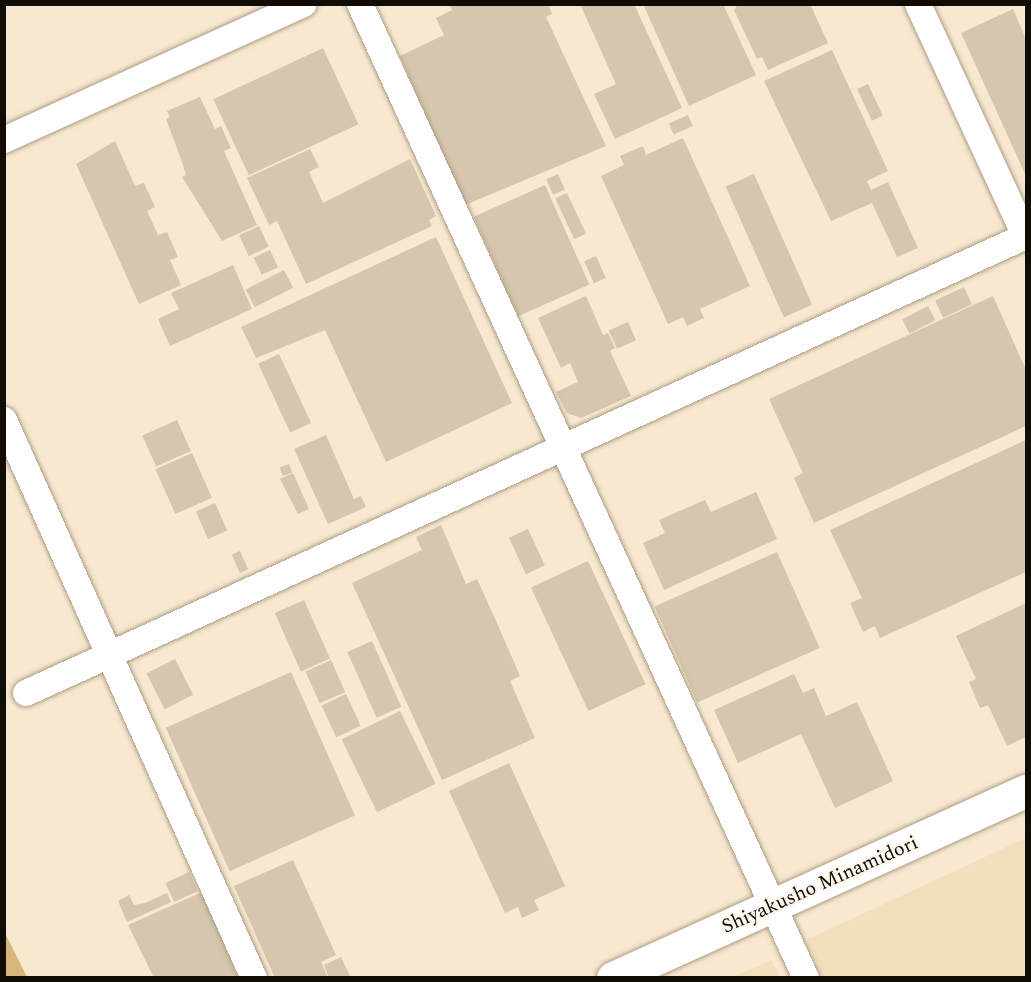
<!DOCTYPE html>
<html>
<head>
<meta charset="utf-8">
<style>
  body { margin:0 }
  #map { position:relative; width:1031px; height:982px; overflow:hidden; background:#f8e8cf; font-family:Spectral,serif }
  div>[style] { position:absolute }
  .built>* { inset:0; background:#f2dfbe }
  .green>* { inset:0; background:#d8b67e }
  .building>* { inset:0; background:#d5c6ad; transform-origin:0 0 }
  .roads { filter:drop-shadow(0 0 2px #ab9d84) drop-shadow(0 0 2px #ab9d84) }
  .street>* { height:26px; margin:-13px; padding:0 13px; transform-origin:13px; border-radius:13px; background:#fff }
  .secondary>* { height:33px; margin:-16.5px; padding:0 16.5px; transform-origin:16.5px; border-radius:16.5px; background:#fff }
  span { translate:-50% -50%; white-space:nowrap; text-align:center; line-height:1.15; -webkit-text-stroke:4.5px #fdf7ed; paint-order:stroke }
  .street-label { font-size:20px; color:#110c05 }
  .frame { position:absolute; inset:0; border:6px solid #110c05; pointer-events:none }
</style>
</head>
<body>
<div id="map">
  <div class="built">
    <div style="clip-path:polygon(1026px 838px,1026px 977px,823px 977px,806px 940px)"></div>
    <div style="clip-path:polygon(772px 960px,780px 977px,733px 977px)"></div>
  </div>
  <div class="green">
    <div style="clip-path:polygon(5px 933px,27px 977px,5px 977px)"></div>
  </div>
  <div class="building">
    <div style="clip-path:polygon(449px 4px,548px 4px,552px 14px,546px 17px,606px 146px,465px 205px,400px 56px,444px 35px,436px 18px,452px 10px)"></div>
    <div style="clip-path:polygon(580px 4px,634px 4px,682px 108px,615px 139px,594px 94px,616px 84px)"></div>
    <div style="clip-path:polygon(643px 4px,723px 4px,756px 75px,689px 106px)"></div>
    <div style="clip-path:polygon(738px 4px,810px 4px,828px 43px,768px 70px,762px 57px,757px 59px,734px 10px)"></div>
    <div style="clip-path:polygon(1013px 9px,1026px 39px,1026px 176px,961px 33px)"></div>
    <div style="left:323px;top:48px;width:84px;height:121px;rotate:65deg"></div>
    <div style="clip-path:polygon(832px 50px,888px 171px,867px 181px,871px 190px,888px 182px,918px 248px,897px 257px,872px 203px,831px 221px,764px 81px)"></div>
    <div style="left:868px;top:84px;width:35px;height:12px;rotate:65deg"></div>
    <div style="clip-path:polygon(200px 97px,215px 129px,221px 126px,231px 148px,224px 151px,257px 225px,222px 241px,182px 177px,186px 175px,181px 159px,166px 119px,170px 117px,167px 111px)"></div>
    <div style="left:688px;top:115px;width:12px;height:21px;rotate:66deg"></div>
    <div style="clip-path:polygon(683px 138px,750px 286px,700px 309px,704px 318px,687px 326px,683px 317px,668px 324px,601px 176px,624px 165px,620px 156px,643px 146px,646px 155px)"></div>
    <div style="clip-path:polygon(115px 141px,135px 186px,144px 183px,155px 207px,147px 211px,158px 235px,167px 232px,178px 257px,170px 260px,181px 285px,139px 304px,76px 164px)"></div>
    <div style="clip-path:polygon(310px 149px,319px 167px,309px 172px,323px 203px,410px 159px,436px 216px,429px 220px,432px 226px,306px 284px,277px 221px,269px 225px,247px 178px)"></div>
    <div style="left:558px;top:174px;width:17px;height:13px;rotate:66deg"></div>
    <div style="left:754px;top:174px;width:143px;height:31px;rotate:66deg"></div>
    <div style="left:545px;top:185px;width:109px;height:78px;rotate:66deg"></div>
    <div style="left:567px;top:193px;width:45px;height:13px;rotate:65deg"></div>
    <div style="left:259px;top:226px;width:23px;height:22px;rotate:65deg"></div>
    <div style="clip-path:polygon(436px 237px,512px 403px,386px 462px,325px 330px,256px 358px,241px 327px)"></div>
    <div style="left:270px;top:250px;width:19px;height:18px;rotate:65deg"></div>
    <div style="left:596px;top:256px;width:24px;height:13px;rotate:66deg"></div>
    <div style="clip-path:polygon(233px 265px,252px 309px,170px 346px,158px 319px,179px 309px,171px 293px)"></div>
    <div style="left:284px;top:270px;width:20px;height:43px;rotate:63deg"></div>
    <div style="left:964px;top:287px;width:19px;height:32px;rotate:65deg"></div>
    <div style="clip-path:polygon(586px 296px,603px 335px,608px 333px,615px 348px,610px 351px,631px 396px,581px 418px,567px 413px,556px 392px,578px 382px,570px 363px,561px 368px,538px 318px)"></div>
    <div style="clip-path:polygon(993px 296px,1026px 370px,1026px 426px,814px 523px,794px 478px,803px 473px,769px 399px)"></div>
    <div style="left:928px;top:306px;width:16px;height:29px;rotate:63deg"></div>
    <div style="left:628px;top:322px;width:20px;height:21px;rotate:66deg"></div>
    <div style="left:279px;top:354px;width:76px;height:23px;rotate:65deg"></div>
    <div style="left:177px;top:420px;width:34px;height:38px;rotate:66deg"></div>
    <div style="clip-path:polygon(326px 435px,354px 499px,361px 496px,366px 507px,328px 524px,294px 449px)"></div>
    <div style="clip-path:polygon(1026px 440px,1026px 572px,880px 638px,875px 626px,863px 632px,850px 603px,862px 598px,830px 530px)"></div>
    <div style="left:192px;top:453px;width:49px;height:40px;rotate:66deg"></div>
    <div style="left:289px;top:464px;width:9px;height:10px;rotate:69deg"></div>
    <div style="clip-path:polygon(293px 473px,309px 509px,298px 514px,280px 479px)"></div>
    <div style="clip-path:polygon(756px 492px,777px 539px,664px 590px,643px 543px,665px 533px,659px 520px,705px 500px,711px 512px)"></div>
    <div style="left:215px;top:503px;width:30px;height:21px;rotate:66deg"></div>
    <div style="clip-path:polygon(441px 525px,466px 584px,477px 579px,497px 623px,520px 676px,510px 681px,535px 738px,442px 780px,352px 583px,422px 550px,416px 537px)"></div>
    <div style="left:528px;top:529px;width:40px;height:21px;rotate:65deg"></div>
    <div style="left:240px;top:551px;width:20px;height:9px;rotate:66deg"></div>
    <div style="left:777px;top:552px;width:105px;height:134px;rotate:66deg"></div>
    <div style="left:588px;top:561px;width:136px;height:63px;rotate:65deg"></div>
    <div style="left:304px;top:600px;width:64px;height:32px;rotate:66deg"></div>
    <div style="clip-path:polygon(1026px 603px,1026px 737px,1007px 746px,988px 705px,980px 708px,969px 682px,976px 679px,956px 636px)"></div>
    <div style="left:372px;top:641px;width:72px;height:27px;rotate:66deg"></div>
    <div style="left:175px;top:659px;width:40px;height:32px;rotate:63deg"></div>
    <div style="left:331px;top:660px;width:35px;height:28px;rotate:66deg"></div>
    <div style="left:291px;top:672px;width:157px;height:137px;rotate:66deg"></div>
    <div style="clip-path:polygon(794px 674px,803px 693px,814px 688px,826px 716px,857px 702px,893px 781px,835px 808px,801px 734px,738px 763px,714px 710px)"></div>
    <div style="left:346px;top:694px;width:35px;height:27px;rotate:65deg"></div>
    <div style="left:400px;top:711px;width:81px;height:65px;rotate:64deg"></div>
    <div style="clip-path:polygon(509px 763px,565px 886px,534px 900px,539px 910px,522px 918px,518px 907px,505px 913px,449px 791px)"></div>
    <div style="clip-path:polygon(293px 860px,336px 955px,321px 962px,328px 978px,275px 978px,234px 886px)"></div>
    <div style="left:189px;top:872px;width:21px;height:26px;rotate:65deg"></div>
    <div style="clip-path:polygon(202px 892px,238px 978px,154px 978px,128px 925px)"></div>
    <div style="clip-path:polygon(167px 893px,171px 902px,127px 922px,118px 901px,129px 895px,134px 905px,145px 903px)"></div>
    <div style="clip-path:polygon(341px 957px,351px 978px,329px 978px,324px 965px)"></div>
  </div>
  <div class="roads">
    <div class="street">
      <div style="left:360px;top:4px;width:1071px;rotate:65.4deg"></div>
      <div style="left:918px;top:4px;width:258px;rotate:65.2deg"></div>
      <div style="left:4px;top:140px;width:329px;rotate:-24.4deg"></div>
      <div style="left:4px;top:420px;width:611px;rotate:65.87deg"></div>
      <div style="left:26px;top:693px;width:1099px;rotate:-24.56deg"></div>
    </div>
    <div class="secondary">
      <div style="left:613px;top:978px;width:453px;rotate:-24.4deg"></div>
    </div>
  </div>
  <div class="street-label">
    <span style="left:820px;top:885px;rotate:-24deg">Shiyakusho Minamidori</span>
  </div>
  <div class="frame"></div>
</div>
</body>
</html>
